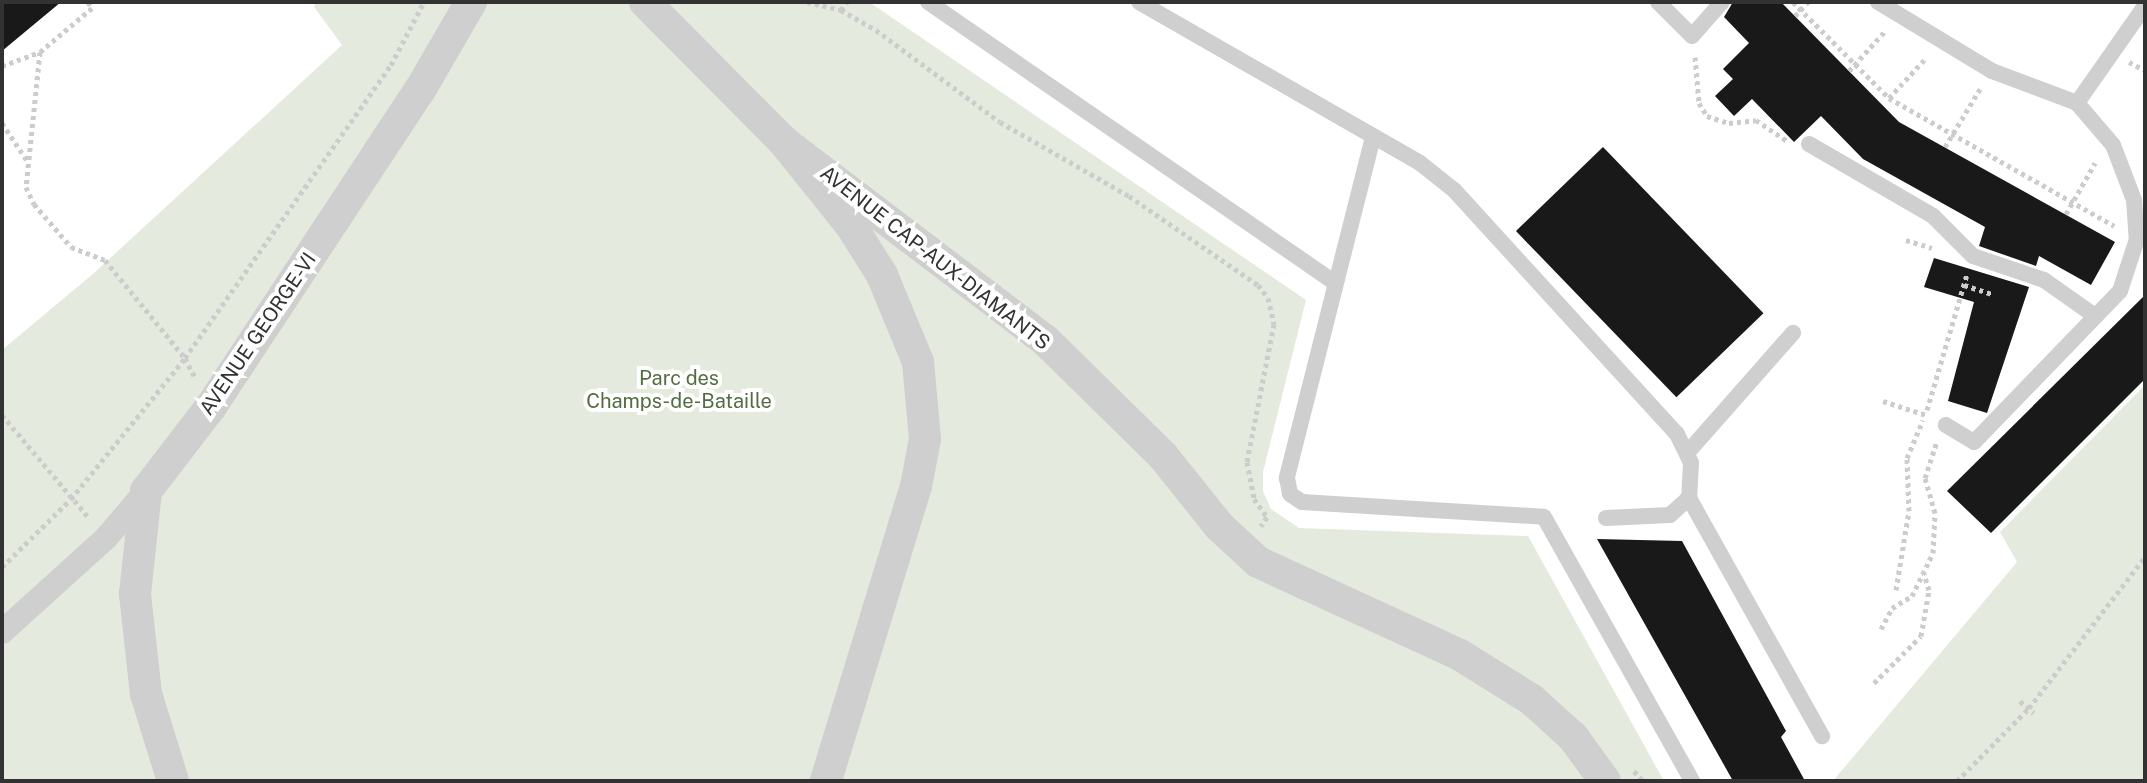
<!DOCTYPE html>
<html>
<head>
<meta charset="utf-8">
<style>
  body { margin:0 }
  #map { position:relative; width:2147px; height:783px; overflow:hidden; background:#fff; font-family:"Public Sans",sans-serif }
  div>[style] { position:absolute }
  .green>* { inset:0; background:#e4ebde }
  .building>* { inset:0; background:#191919; transform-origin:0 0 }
  .path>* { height:5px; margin-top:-2.5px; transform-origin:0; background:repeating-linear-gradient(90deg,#ccc 0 4px,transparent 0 8px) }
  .service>* { height:16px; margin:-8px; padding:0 8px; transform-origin:8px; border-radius:8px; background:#cfcfcf }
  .pedestrian>* { height:24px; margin:-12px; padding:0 12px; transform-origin:12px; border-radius:12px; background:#cfcfcf }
  .minor>* { height:32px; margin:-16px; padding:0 16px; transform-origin:16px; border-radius:16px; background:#cfcfcf }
  .path-bridge>* { height:5px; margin-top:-2.5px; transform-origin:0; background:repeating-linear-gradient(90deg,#ccc 0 4px,transparent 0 8px) }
  span { translate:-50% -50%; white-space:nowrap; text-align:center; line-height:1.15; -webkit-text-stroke:8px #fff; paint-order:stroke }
  .street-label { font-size:20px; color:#323232 }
  .park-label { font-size:20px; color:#526d40 }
  .frame { position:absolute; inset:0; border:4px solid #323232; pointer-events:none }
</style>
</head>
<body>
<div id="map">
  <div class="green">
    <div style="clip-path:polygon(316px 2px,869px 2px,1306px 300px,1263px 472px,1263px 491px,1271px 509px,1299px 528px,1528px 536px,1664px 781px,2px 781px,2px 350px,94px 273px,342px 45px,314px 7px)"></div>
    <div style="clip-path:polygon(2145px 385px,2145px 781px,1833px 781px,2017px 562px,2000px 532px)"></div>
  </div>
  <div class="building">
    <div style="clip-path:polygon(2px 2px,61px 2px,2px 51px)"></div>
    <div style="clip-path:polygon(1733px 2px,1781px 2px,1899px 122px,2115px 242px,2091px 285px,2039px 256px,2036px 266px,1979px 246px,1985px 227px,1863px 159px,1821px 116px,1794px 142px,1752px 99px,1734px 116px,1715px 96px,1733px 79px,1723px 69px,1749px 43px,1724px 17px)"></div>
    <div style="left:1603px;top:147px;width:231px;height:121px;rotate:46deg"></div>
    <div style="clip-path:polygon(1934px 258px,2029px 287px,1987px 413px,1948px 401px,1974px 302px,1924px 287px)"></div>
    <div style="clip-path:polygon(2145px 295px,2145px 379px,1991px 533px,1947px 491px)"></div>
    <div style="clip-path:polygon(1597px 539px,1682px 541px,1786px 731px,1781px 737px,1805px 781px,1733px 781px)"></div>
  </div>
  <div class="path">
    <div style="left:88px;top:2px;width:7px;rotate:56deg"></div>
    <div style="left:92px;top:8px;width:68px;rotate:139.8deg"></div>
    <div style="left:40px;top:52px;width:136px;rotate:95.9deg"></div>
    <div style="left:26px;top:187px;width:19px;rotate:65deg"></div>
    <div style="left:34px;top:204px;width:57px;rotate:49.3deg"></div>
    <div style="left:71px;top:247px;width:36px;rotate:21deg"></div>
    <div style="left:105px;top:260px;width:127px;rotate:50.8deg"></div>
    <div style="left:185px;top:358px;width:22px;rotate:63deg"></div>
    <div style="left:807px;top:2px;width:35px;rotate:13deg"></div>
    <div style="left:841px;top:10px;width:40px;rotate:29.7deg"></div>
    <div style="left:876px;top:30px;width:154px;rotate:36.6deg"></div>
    <div style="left:1000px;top:122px;width:149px;rotate:29.8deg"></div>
    <div style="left:1129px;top:196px;width:157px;rotate:34.6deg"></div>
    <div style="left:1258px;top:285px;width:16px;rotate:52deg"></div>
    <div style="left:1268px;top:298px;width:27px;rotate:77deg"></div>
    <div style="left:1274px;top:324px;width:141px;rotate:101.1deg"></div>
    <div style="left:1247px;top:462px;width:38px;rotate:79deg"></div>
    <div style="left:1254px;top:499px;width:22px;rotate:54deg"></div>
    <div style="left:1267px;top:517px;width:11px;rotate:124deg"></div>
    <div style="left:1793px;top:2px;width:136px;rotate:45deg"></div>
    <div style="left:1889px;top:98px;width:259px;rotate:29.6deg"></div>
    <div style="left:841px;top:10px;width:10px;rotate:-53deg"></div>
    <div style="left:1795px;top:16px;width:19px;rotate:-47deg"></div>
    <div style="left:1695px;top:57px;width:46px;rotate:85deg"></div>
    <div style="left:1699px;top:103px;width:15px;rotate:58deg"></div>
    <div style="left:1707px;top:116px;width:23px;rotate:18deg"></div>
    <div style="left:1729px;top:123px;width:27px;rotate:-6deg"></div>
    <div style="left:1756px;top:120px;width:37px;rotate:34deg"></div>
    <div style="left:2129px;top:62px;width:18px;rotate:27deg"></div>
    <div style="left:2px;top:66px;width:40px;rotate:-20.2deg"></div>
    <div style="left:1849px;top:71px;width:55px;rotate:-47.9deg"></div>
    <div style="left:1889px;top:98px;width:54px;rotate:-47.2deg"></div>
    <div style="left:2px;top:123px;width:47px;rotate:56.3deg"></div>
    <div style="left:1945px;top:147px;width:68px;rotate:-58.9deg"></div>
    <div style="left:2066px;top:214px;width:59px;rotate:-60.4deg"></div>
    <div style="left:1906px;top:240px;width:27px;rotate:17deg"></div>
    <div style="left:1964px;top:285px;width:29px;rotate:18deg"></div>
    <div style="left:1883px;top:401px;width:45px;rotate:18deg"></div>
    <div style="left:1927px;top:410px;width:142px;rotate:-73.6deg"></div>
    <div style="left:2px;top:415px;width:135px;rotate:49.8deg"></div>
    <div style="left:2px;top:567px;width:97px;rotate:-44.6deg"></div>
    <div style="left:71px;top:499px;width:181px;rotate:-51deg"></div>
    <div style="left:185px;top:358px;width:358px;rotate:-54.9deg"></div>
    <div style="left:391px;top:65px;width:71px;rotate:-62.4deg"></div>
    <div style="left:1896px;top:590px;width:80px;rotate:-80.7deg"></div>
    <div style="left:1909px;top:511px;width:53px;rotate:-92.2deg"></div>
    <div style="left:1907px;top:458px;width:41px;rotate:-67.2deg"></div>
    <div style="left:1881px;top:629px;width:24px;rotate:-62deg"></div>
    <div style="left:1892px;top:608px;width:23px;rotate:-31deg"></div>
    <div style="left:1912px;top:596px;width:48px;rotate:-64deg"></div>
    <div style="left:1933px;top:553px;width:40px;rotate:-87.1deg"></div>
    <div style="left:1935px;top:513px;width:36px;rotate:-106deg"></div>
    <div style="left:1925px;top:478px;width:38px;rotate:-72deg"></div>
    <div style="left:1874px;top:683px;width:66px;rotate:-45deg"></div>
    <div style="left:1921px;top:636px;width:47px;rotate:-80.1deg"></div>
    <div style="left:1929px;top:590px;width:17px;rotate:-107deg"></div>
    <div style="left:2020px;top:701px;width:18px;rotate:41deg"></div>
    <div style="left:1634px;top:771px;width:13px;rotate:48deg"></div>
  </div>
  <div class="service">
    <div style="left:928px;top:2px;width:495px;rotate:34.6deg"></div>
    <div style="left:1139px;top:2px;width:324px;rotate:29.8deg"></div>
    <div style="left:1420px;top:163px;width:43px;rotate:38.5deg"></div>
    <div style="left:1454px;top:190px;width:331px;rotate:47.6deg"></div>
    <div style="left:1677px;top:434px;width:32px;rotate:64deg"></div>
    <div style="left:1691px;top:463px;width:35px;rotate:93deg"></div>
    <div style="left:1689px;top:498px;width:273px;rotate:60.8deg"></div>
    <div style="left:1658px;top:2px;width:48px;rotate:45deg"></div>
    <div style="left:1692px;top:36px;width:45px;rotate:-48.6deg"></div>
    <div style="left:1878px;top:2px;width:133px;rotate:31.2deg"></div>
    <div style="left:1992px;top:71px;width:91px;rotate:20.6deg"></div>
    <div style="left:2077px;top:103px;width:55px;rotate:49.4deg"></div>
    <div style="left:2113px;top:145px;width:59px;rotate:69.1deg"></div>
    <div style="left:2134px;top:200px;width:39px;rotate:86deg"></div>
    <div style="left:2137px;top:239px;width:55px;rotate:108.1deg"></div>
    <div style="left:2120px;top:291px;width:210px;rotate:134deg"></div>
    <div style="left:1974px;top:442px;width:33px;rotate:-149deg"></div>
    <div style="left:2077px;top:103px;width:118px;rotate:-55deg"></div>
    <div style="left:1373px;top:137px;width:352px;rotate:104.2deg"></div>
    <div style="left:1287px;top:478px;width:16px;rotate:79deg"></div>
    <div style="left:1290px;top:494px;width:14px;rotate:34deg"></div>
    <div style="left:1302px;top:502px;width:242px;rotate:3.5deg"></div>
    <div style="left:1544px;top:517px;width:303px;rotate:60.7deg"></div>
    <div style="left:1809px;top:144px;width:143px;rotate:30.1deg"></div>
    <div style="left:1933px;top:216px;width:57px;rotate:45deg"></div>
    <div style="left:1973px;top:256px;width:75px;rotate:18.7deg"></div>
    <div style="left:2044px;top:280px;width:62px;rotate:35.2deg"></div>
    <div style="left:1688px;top:452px;width:159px;rotate:-48.6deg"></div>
    <div style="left:1606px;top:518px;width:64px;rotate:-2.7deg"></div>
    <div style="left:1670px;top:515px;width:25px;rotate:-42deg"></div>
  </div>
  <div class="pedestrian">
    <div style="left:2px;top:632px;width:140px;rotate:-42.1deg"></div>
    <div style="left:106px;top:538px;width:62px;rotate:-49.6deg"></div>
  </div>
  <div class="minor">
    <div style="left:645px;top:2px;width:197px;rotate:45.2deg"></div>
    <div style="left:784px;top:142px;width:109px;rotate:51.3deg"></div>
    <div style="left:852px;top:227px;width:57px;rotate:58deg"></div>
    <div style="left:882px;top:275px;width:94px;rotate:67.5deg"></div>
    <div style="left:918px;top:362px;width:77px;rotate:84.8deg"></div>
    <div style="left:925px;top:439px;width:48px;rotate:100.8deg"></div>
    <div style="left:916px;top:486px;width:308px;rotate:107deg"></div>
    <div style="left:784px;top:142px;width:329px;rotate:37.2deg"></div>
    <div style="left:1046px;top:341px;width:164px;rotate:44.5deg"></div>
    <div style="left:1163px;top:456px;width:90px;rotate:51.3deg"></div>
    <div style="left:1219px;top:526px;width:53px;rotate:42.7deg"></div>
    <div style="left:1258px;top:562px;width:222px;rotate:24.7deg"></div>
    <div style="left:1460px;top:655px;width:85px;rotate:32deg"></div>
    <div style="left:1532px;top:700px;width:55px;rotate:42.1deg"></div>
    <div style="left:1573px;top:737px;width:54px;rotate:54deg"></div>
    <div style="left:173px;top:781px;width:91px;rotate:-107.2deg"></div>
    <div style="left:146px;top:694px;width:101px;rotate:-96.3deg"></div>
    <div style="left:135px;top:594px;width:104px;rotate:-83.9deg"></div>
    <div style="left:146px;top:491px;width:105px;rotate:-52.4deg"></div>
    <div style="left:210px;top:408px;width:381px;rotate:-56.6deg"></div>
    <div style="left:420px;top:90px;width:102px;rotate:-59.9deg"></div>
  </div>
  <div class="path-bridge">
    <div style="left:1957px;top:781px;width:103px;rotate:-45.4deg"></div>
    <div style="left:2029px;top:708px;width:190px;rotate:-52.5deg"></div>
  </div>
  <div class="street-label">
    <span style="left:935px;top:258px;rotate:38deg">AVENUE CAP-AUX-DIAMANTS</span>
    <span style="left:258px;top:334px;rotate:-56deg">AVENUE GEORGE-VI</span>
  </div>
  <div class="park-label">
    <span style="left:679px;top:390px">Parc des<br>Champs-de-Bataille</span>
  </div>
  <div class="frame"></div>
</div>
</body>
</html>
